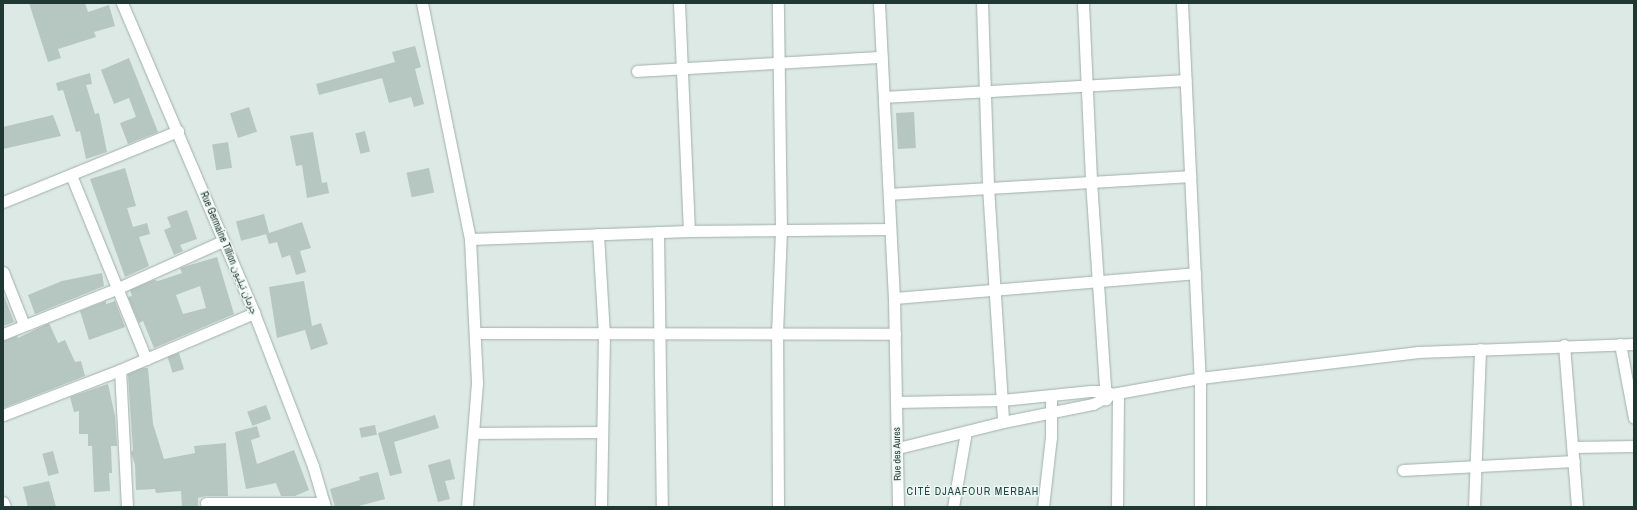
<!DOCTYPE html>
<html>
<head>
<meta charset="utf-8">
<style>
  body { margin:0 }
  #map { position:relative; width:1637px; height:510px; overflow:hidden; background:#dde9e4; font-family:"Archivo Narrow","Noto Sans Arabic",sans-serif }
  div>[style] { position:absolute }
  .building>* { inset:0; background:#b6c6c0; transform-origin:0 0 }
  .roads { filter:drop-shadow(0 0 1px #a0b0ab) drop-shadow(0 0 1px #a0b0ab) }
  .street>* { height:11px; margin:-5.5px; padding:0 5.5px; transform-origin:5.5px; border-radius:5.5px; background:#fff }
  span { translate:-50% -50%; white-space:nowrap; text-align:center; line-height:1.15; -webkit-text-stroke:3px #edf6f2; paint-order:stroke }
  .street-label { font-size:10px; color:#1f3832 }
  .neighbourhood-label { font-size:11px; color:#1c493f; letter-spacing:1px }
  .frame { position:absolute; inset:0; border:4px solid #1f3832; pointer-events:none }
</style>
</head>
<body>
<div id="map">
  <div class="building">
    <div style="clip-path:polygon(29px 3px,85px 3px,88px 12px,109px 5px,115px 26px,94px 32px,96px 37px,58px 49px,61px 58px,48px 62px)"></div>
    <div style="clip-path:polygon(415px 46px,421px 67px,415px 69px,424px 104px,414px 107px,411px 97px,389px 103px,382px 78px,319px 95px,316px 84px,395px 62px,392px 52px)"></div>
    <div style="clip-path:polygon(129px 58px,158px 132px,128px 144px,120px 123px,136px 117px,129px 98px,114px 104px,101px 70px)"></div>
    <div style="clip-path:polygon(90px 73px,92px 84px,86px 85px,95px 114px,99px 113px,107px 152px,86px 159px,80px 131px,76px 132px,63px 90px,58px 91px,56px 83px)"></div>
    <div style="left:249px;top:107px;width:26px;height:20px;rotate:72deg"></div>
    <div style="left:914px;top:112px;width:36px;height:18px;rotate:87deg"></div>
    <div style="clip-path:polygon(53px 115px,61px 136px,3px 149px,3px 127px)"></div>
    <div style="left:365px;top:131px;width:21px;height:10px;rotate:76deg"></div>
    <div style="clip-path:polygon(313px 132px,322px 183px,327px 182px,329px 193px,307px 198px,302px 165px,296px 166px,290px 136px)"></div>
    <div style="left:228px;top:142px;width:26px;height:16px;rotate:81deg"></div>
    <div style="clip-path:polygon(125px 168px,136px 206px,127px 208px,133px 227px,147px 223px,150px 234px,139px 237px,149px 266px,125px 277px,90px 179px)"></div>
    <div style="left:429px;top:168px;width:25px;height:23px;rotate:78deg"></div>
    <div style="clip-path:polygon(187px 210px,197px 239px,180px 245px,183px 251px,174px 255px,164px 230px,171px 227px,167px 217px)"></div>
    <div style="left:264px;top:214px;width:20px;height:29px;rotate:75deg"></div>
    <div style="clip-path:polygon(302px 222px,311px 248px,300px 251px,306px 272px,296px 275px,290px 255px,282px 258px,277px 242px,269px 244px,266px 234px)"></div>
    <div style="clip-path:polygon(evenodd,217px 257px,234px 314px,154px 348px,143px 321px,139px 323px,128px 297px,132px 296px,130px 290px,154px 280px,158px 281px,182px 273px,180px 268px,217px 257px,200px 286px,206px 308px,183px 314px,176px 295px,200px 286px)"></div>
    <div style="clip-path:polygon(102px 273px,104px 286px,35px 314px,28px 295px,62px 281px)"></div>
    <div style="clip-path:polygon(304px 281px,312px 326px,321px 323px,328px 344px,311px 350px,305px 330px,277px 338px,269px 287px)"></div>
    <div style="clip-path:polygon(3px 293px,14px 322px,3px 326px)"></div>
    <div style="clip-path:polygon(106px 301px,106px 304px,115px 301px,125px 327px,89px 340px,80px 311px)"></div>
    <div style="clip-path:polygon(49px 323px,58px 343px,65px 340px,75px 362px,81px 361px,85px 376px,3px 408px,3px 341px,17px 336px,18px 338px)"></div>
    <div style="left:179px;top:353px;width:17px;height:12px;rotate:73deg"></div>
    <div style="clip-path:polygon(142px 368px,148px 368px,153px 424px,164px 459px,195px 453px,194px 446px,226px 443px,228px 496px,206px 496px,198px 498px,198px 507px,182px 507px,181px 491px,156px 493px,155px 489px,136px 490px,135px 465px,131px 453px,133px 450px,128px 374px)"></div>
    <div style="clip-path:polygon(108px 384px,115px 416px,117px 446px,111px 446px,112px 473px,109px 473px,110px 491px,94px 492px,92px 446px,88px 446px,88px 434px,79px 434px,79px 411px,74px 412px,70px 397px)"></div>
    <div style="left:266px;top:405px;width:15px;height:20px;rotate:70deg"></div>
    <div style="clip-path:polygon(435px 415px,439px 428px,394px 442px,402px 473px,390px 476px,378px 433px)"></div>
    <div style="left:375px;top:425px;width:10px;height:16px;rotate:79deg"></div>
    <div style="clip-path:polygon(257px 426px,260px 437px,251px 440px,257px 464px,294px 450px,309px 490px,295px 496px,281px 496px,276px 483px,246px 489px,235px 432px)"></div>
    <div style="left:53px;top:451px;width:23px;height:11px;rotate:75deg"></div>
    <div style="clip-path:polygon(450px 459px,455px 479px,445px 481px,450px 499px,438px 502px,428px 465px)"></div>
    <div style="clip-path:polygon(378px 472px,385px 499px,355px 507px,335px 507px,330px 489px,360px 480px,359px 477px)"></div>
    <div style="clip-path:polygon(49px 481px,56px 507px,28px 507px,23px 487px)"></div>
  </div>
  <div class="roads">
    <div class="street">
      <div style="left:122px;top:3px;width:337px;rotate:66.9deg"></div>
      <div style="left:254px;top:313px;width:164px;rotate:68.9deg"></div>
      <div style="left:313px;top:466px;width:43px;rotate:73.7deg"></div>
      <div style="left:422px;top:3px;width:241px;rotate:78.5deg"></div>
      <div style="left:470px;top:239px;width:144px;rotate:87.2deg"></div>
      <div style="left:477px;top:383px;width:124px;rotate:94.6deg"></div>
      <div style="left:679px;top:3px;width:228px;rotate:87.5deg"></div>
      <div style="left:879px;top:3px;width:295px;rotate:87.1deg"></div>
      <div style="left:894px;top:298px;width:209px;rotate:88.9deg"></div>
      <div style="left:982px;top:3px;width:184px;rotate:88.1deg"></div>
      <div style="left:988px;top:187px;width:235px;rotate:86.3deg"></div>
      <div style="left:1083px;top:3px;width:178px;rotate:87.4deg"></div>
      <div style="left:1091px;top:181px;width:219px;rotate:86.1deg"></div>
      <div style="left:1182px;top:3px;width:375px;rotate:87.3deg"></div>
      <div style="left:1200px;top:378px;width:129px;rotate:90deg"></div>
      <div style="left:637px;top:71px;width:245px;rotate:-3.3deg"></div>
      <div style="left:884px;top:97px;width:302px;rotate:-3.2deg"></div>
      <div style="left:71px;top:175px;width:199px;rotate:67.8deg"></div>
      <div style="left:889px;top:194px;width:302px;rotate:-3.4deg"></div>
      <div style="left:3px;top:202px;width:189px;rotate:-22.1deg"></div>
      <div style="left:658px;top:232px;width:275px;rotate:89.2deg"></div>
      <div style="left:598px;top:234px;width:100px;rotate:86.6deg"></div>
      <div style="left:604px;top:334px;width:173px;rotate:91deg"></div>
      <div style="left:470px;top:239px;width:219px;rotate:-2.1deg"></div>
      <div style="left:689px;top:231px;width:201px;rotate:-0.6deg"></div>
      <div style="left:3px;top:272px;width:57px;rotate:68.4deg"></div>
      <div style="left:894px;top:298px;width:302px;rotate:-4.7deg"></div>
      <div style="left:476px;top:333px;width:419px;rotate:0.1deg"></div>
      <div style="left:3px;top:334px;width:122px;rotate:-21.7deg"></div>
      <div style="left:116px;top:289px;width:117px;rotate:-24.2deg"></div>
      <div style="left:1620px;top:344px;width:75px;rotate:79.3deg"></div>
      <div style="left:1564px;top:345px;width:163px;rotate:85.4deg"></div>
      <div style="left:896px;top:402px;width:106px;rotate:-1.1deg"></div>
      <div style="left:1002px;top:400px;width:89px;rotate:-5.8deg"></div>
      <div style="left:1091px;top:391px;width:14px"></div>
      <div style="left:1105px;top:391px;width:8px;rotate:23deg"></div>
      <div style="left:3px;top:415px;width:125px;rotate:-21deg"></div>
      <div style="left:474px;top:433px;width:128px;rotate:-0.4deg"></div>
      <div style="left:1574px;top:447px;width:60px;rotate:-1deg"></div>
      <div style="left:898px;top:448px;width:108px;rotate:-13.9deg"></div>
      <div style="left:1003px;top:422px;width:92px;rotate:-11.3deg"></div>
      <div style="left:1093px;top:404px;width:21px;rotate:-28deg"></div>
      <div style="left:1112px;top:394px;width:89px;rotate:-10.3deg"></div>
      <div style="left:1200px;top:378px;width:220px;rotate:-6.8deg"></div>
      <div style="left:1418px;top:352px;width:216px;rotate:-2.1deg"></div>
      <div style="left:1403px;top:470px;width:171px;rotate:-3deg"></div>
      <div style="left:3px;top:502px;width:5px;rotate:68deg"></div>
      <div style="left:206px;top:503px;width:118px"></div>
      <div style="left:127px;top:507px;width:137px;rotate:-92.9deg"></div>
      <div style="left:120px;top:370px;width:146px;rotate:-23deg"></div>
      <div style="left:778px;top:507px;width:173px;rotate:-90.3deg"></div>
      <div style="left:777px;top:334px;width:104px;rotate:-87.8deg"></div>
      <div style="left:781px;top:230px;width:227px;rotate:-90.8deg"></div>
      <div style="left:953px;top:507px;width:76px;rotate:-80.2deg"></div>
      <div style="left:1043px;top:507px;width:70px;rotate:-83.5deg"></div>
      <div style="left:1051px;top:437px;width:40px;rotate:-90deg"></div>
      <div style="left:1117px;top:507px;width:114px;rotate:-89.5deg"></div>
      <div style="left:1474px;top:507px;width:158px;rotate:-87.8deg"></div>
    </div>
  </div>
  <div class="street-label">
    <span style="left:229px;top:253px;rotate:67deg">Rue Germaine Tillion جرمان تيليون</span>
    <span style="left:897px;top:454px;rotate:-91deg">Rue des Aures</span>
  </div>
  <div class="neighbourhood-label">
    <span style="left:973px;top:491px">CITÉ DJAAFOUR MERBAH</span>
  </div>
  <div class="frame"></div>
</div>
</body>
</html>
